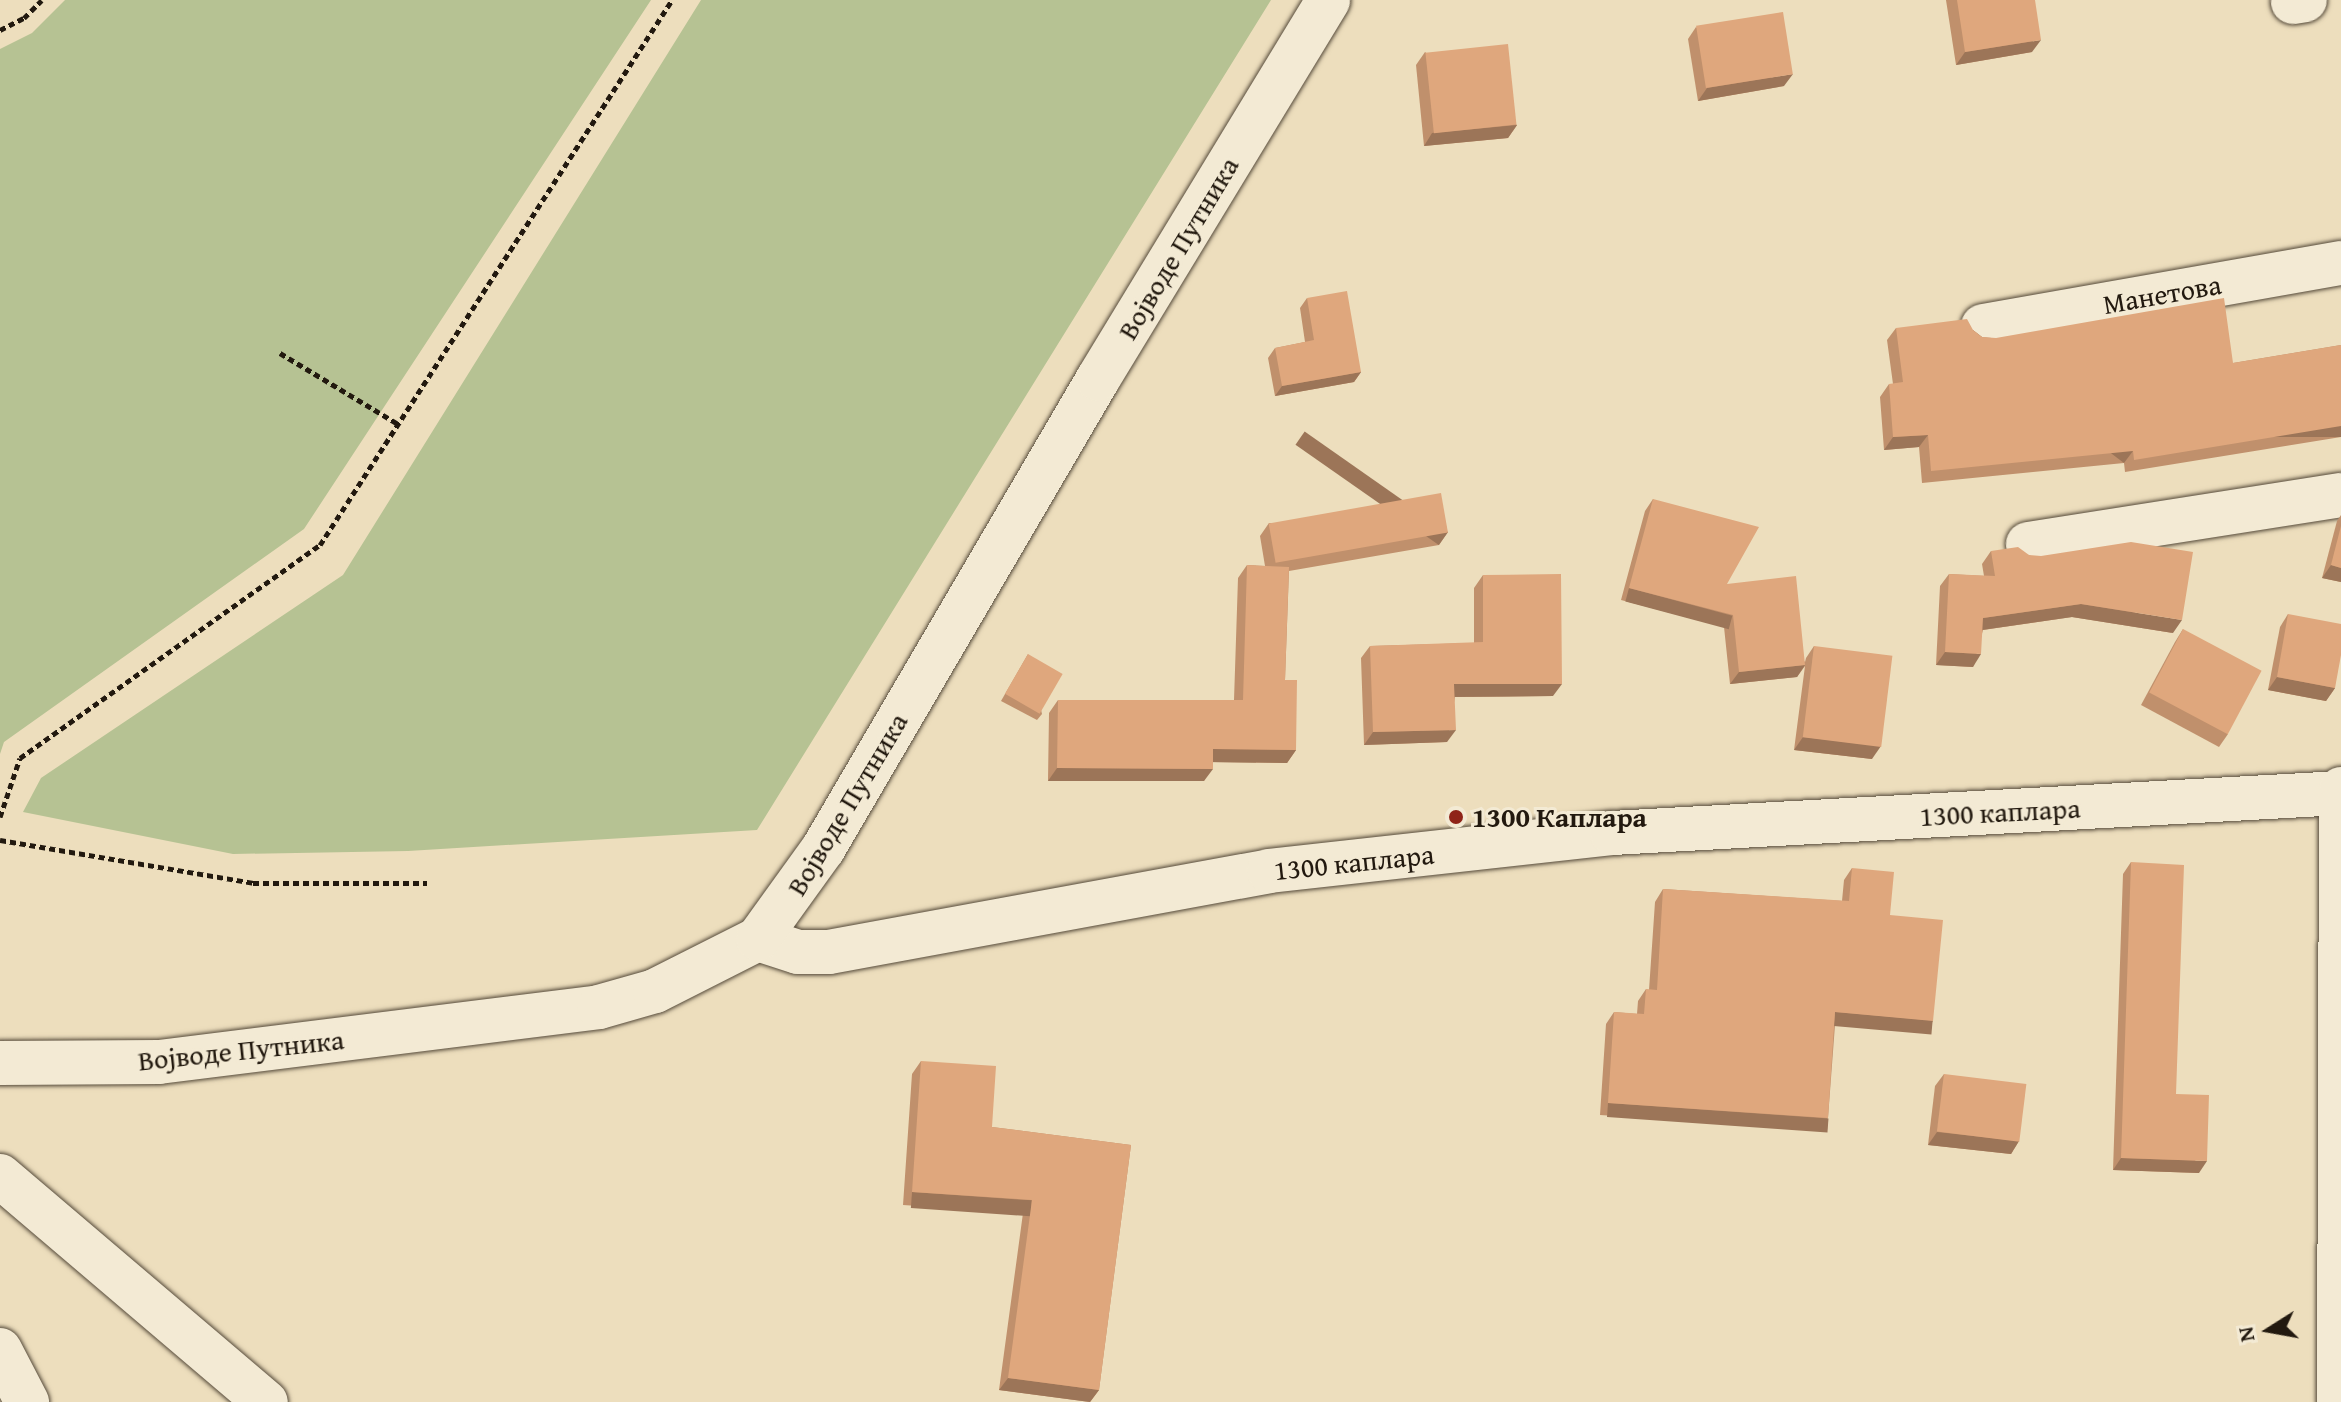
<!DOCTYPE html>
<html>
<head>
<meta charset="utf-8">
<style>
  body { margin:0 }
  #map { position:relative; width:2341px; height:1402px; overflow:hidden; background:#eddebd; font-family:"Gentium Book Plus",serif }
  div>[style] { position:absolute }
  .green>* { inset:0; background:#b6c293 }
  .path>* { height:5px; margin-top:-2.5px; transform-origin:0; background:repeating-linear-gradient(90deg,#22190f 0 6px,transparent 0 10px) }
  .roads { filter:drop-shadow(0 0 2px #554a3a) drop-shadow(0 0 2px #554a3a) }
  .minor>* { height:44px; margin:-22px; padding:0 22px; transform-origin:22px; border-radius:22px; background:#f3ead4 }
  .wall>* { inset:0; background:#c0906c }
  .shaded-wall>* { inset:0; background:#9c7558; transform-origin:0 0 }
  .building>* { inset:0; background:#dfa77d; transform-origin:0 0 }
  .dots>* { width:22px; height:22px; translate:-50% -50%; box-sizing:border-box; border:4px solid #f3ead4; border-radius:50% }
  span { translate:-50% -50%; white-space:nowrap; text-align:center; line-height:1.15; -webkit-text-stroke:6px #f3ead4; paint-order:stroke }
  .street-label { font-size:28px; color:#22190f }
  .poi-label { font-size:28px; color:#22190f; font-weight:700 }
  .left { translate:0 -50%; text-align:left }
  .north { position:absolute; left:2229px; top:1290px; width:80px; height:80px; -webkit-text-stroke:6px #f3ead4; paint-order:stroke; rotate:259deg; font-size:22px; font-weight:700; line-height:32px; text-align:center; color:#22190f }
  .north::after { content:''; display:block; margin:auto; width:28px; height:36px; background:#22190f; clip-path:polygon(50% 0,100% 100%,50% 72%,0 100%) }
</style>
</head>
<body>
<div id="map">
  <div class="green">
    <div style="clip-path:polygon(65px 0,651px 0,304px 529px,4px 742px,0 754px,0 49px,32px 33px)"></div>
    <div style="clip-path:polygon(701px 0,1271px 0,757px 830px,408px 851px,233px 854px,23px 812px,41px 778px,343px 575px)"></div>
  </div>
  <div class="path">
    <div style="left:0;top:30px;width:27px;rotate:-27deg"></div>
    <div style="left:24px;top:18px;width:25px;rotate:-45deg"></div>
    <div style="left:280px;top:353px;width:138px;rotate:31deg"></div>
    <div style="left:0;top:817px;width:62px;rotate:-71.3deg"></div>
    <div style="left:20px;top:758px;width:368px;rotate:-35.4deg"></div>
    <div style="left:320px;top:545px;width:649px;rotate:-57.14deg"></div>
    <div style="left:0;top:840px;width:257px;rotate:9.6deg"></div>
    <div style="left:253px;top:883px;width:174px"></div>
  </div>
  <div class="roads">
    <div class="minor">
      <div style="left:2293px;top:2px;width:12px;rotate:-9deg"></div>
      <div style="left:1983px;top:326px;width:364px;rotate:-10deg"></div>
      <div style="left:2028px;top:544px;width:317px;rotate:-8.9deg"></div>
      <div style="left:758px;top:939px;width:42px;rotate:18deg"></div>
      <div style="left:798px;top:952px;width:31px"></div>
      <div style="left:829px;top:952px;width:447px;rotate:-10.4deg"></div>
      <div style="left:1269px;top:871px;width:345px;rotate:-6.3deg"></div>
      <div style="left:1612px;top:833px;width:730px;rotate:-3.14deg"></div>
      <div style="left:0;top:1063px;width:159px;rotate:-0.4deg"></div>
      <div style="left:159px;top:1062px;width:443px;rotate:-7.1deg"></div>
      <div style="left:599px;top:1007px;width:58px;rotate:-15.9deg"></div>
      <div style="left:655px;top:991px;width:115px;rotate:-26.8deg"></div>
      <div style="left:758px;top:939px;width:111px;rotate:-54.2deg"></div>
      <div style="left:823px;top:849px;width:545px;rotate:-59.67deg"></div>
      <div style="left:1098px;top:379px;width:443px;rotate:-58.7deg"></div>
      <div style="left:0;top:1176px;width:349px;rotate:40.4deg"></div>
      <div style="left:0;top:1350px;width:59px;rotate:62.6deg"></div>
      <div style="left:2339px;top:1402px;width:613px;rotate:-89.81deg"></div>
    </div>
  </div>
  <div class="wall">
    <div style="clip-path:polygon(1946px 0,2035px 0,2032px 52px,1956px 65px)"></div>
    <div style="clip-path:polygon(1696px 27px,1784px 86px,1698px 101px,1688px 39px)"></div>
    <div style="clip-path:polygon(1425px 52px,1517px 125px,1508px 138px,1424px 146px,1416px 65px)"></div>
    <div style="clip-path:polygon(1307px 298px,1361px 372px,1354px 382px,1275px 396px,1268px 358px,1275px 348px,1305px 342px,1300px 308px)"></div>
    <div style="clip-path:polygon(1896px 328px,1973px 330px,1982px 337px,2233px 363px,2341px 345px,2341px 437px,2125px 472px,2124px 463px,1922px 483px,1919px 447px,1884px 450px,1880px 397px,1889px 384px,1893px 384px,1887px 340px)"></div>
    <div style="clip-path:polygon(1653px 499px,1727px 584px,1805px 662px,1806px 658px,1814px 646px,1872px 759px,1794px 750px,1805px 666px,1797px 677px,1730px 684px,1724px 627px,1621px 600px,1645px 511px)"></div>
    <div style="clip-path:polygon(2341px 515px,2341px 582px,2322px 578px,2337px 521px)"></div>
    <div style="clip-path:polygon(1269px 523px,1448px 532px,1439px 545px,1289px 571px,1285px 680px,1296px 750px,1287px 763px,1213px 762px,1204px 781px,1048px 781px,1049px 713px,1058px 700px,1234px 700px,1238px 578px,1247px 565px,1265px 566px,1260px 536px)"></div>
    <div style="clip-path:polygon(1991px 551px,2029px 555px,2173px 633px,2072px 617px,1983px 630px,1973px 667px,1936px 665px,1940px 586px,1949px 574px,1984px 576px,1982px 564px)"></div>
    <div style="clip-path:polygon(1483px 575px,1553px 696px,1455px 697px,1447px 742px,1364px 745px,1361px 658px,1370px 646px,1474px 643px,1474px 588px)"></div>
    <div style="clip-path:polygon(2288px 614px,2335px 688px,2326px 701px,2268px 690px,2280px 627px)"></div>
    <div style="clip-path:polygon(2183px 629px,2228px 734px,2219px 747px,2141px 705px,2175px 642px)"></div>
    <div style="clip-path:polygon(1028px 654px,1042px 714px,1037px 720px,1001px 701px)"></div>
    <div style="clip-path:polygon(2131px 862px,2176px 1094px,2199px 1173px,2113px 1170px,2123px 874px)"></div>
    <div style="clip-path:polygon(1852px 868px,1890px 915px,1933px 1021px,1925px 1033px,1835px 1025px,1828px 1118px,1819px 1130px,1600px 1115px,1606px 1024px,1614px 1012px,1637px 1014px,1638px 1001px,1646px 989px,1649px 990px,1655px 902px,1663px 889px,1842px 901px,1844px 880px)"></div>
    <div style="clip-path:polygon(921px 1061px,992px 1127px,1131px 1145px,1099px 1390px,1090px 1402px,999px 1390px,1023px 1213px,903px 1205px,912px 1074px)"></div>
    <div style="clip-path:polygon(1944px 1074px,2019px 1141px,2011px 1154px,1928px 1145px,1935px 1086px)"></div>
  </div>
  <div class="shaded-wall">
    <div style="clip-path:polygon(2041px 40px,2032px 52px,1956px 65px,1965px 52px)"></div>
    <div style="clip-path:polygon(1793px 74px,1784px 86px,1698px 101px,1707px 88px)"></div>
    <div style="clip-path:polygon(1517px 125px,1508px 138px,1424px 146px,1432px 133px)"></div>
    <div style="clip-path:polygon(1361px 372px,1354px 382px,1275px 396px,1282px 386px)"></div>
    <div style="left:2341px;top:426px;width:11px;height:210px;rotate:90deg"></div>
    <div style="clip-path:polygon(1928px 435px,1919px 447px,1884px 450px,1893px 437px)"></div>
    <div style="left:2133px;top:451px;width:15px;height:203px;rotate:127deg"></div>
    <div style="left:1448px;top:532px;width:16px;height:175px;rotate:125deg"></div>
    <div style="clip-path:polygon(2331px 565px,2341px 568px,2341px 582px,2322px 578px)"></div>
    <div style="left:1629px;top:588px;width:107px;height:14px;rotate:15deg"></div>
    <div style="clip-path:polygon(2081px 604px,2182px 620px,2173px 633px,2072px 617px,1975px 631px,1983px 618px)"></div>
    <div style="clip-path:polygon(1945px 652px,1981px 654px,1973px 667px,1936px 665px)"></div>
    <div style="clip-path:polygon(1805px 665px,1797px 677px,1730px 684px,1739px 672px)"></div>
    <div style="clip-path:polygon(2277px 677px,2335px 688px,2326px 701px,2268px 690px)"></div>
    <div style="clip-path:polygon(1454px 684px,1562px 684px,1553px 696px,1446px 697px)"></div>
    <div style="clip-path:polygon(1456px 730px,1447px 742px,1364px 745px,1373px 732px)"></div>
    <div style="clip-path:polygon(1803px 737px,1881px 746px,1872px 759px,1794px 750px)"></div>
    <div style="clip-path:polygon(1213px 749px,1296px 750px,1287px 763px,1204px 762px)"></div>
    <div style="clip-path:polygon(1057px 768px,1213px 769px,1204px 781px,1048px 781px)"></div>
    <div style="left:1835px;top:1012px;width:98px;height:14px;rotate:5deg"></div>
    <div style="left:1608px;top:1103px;width:221px;height:14px;rotate:4deg"></div>
    <div style="clip-path:polygon(1937px 1132px,2019px 1141px,2011px 1154px,1928px 1145px)"></div>
    <div style="clip-path:polygon(2121px 1158px,2207px 1161px,2199px 1173px,2113px 1170px)"></div>
    <div style="left:912px;top:1192px;width:120px;height:16px;rotate:4deg"></div>
    <div style="clip-path:polygon(1008px 1378px,1099px 1390px,1090px 1402px,999px 1390px)"></div>
  </div>
  <div class="building">
    <div style="clip-path:polygon(1957px 0,2035px 0,2041px 40px,1965px 52px)"></div>
    <div style="left:1783px;top:12px;width:63px;height:88px;rotate:81deg"></div>
    <div style="left:1508px;top:44px;width:81px;height:83px;rotate:84deg"></div>
    <div style="clip-path:polygon(1347px 291px,1361px 372px,1282px 386px,1275px 348px,1314px 340px,1307px 298px)"></div>
    <div style="clip-path:polygon(2224px 298px,2233px 363px,2341px 345px,2341px 426px,2134px 460px,2133px 451px,1931px 471px,1928px 435px,1893px 437px,1889px 384px,1903px 382px,1896px 328px,1967px 319px,1973px 330px,1982px 337px,1996px 338px)"></div>
    <div style="left:1441px;top:493px;width:40px;height:175px;rotate:80deg"></div>
    <div style="clip-path:polygon(1653px 499px,1759px 527px,1727px 584px,1796px 576px,1805px 665px,1739px 672px,1733px 615px,1629px 588px)"></div>
    <div style="clip-path:polygon(2341px 526px,2341px 568px,2331px 565px)"></div>
    <div style="clip-path:polygon(2131px 542px,2193px 552px,2182px 620px,2081px 604px,1983px 618px,1981px 654px,1945px 652px,1949px 574px,1995px 576px,1991px 551px,2018px 547px,2029px 555px,2041px 556px)"></div>
    <div style="clip-path:polygon(1247px 565px,1289px 567px,1285px 680px,1297px 680px,1296px 750px,1213px 749px,1213px 769px,1057px 768px,1058px 700px,1243px 700px)"></div>
    <div style="clip-path:polygon(1561px 574px,1562px 684px,1454px 684px,1456px 730px,1373px 732px,1370px 646px,1483px 642px,1483px 575px)"></div>
    <div style="clip-path:polygon(2288px 614px,2341px 624px,2341px 655px,2335px 688px,2277px 677px)"></div>
    <div style="left:2183px;top:629px;width:89px;height:72px;rotate:28deg"></div>
    <div style="left:1814px;top:646px;width:79px;height:92px;rotate:7deg"></div>
    <div style="left:1028px;top:654px;width:40px;height:46px;rotate:30deg"></div>
    <div style="clip-path:polygon(2131px 862px,2184px 865px,2176px 1094px,2209px 1095px,2207px 1161px,2121px 1158px)"></div>
    <div style="clip-path:polygon(1852px 868px,1894px 872px,1890px 915px,1943px 920px,1933px 1021px,1835px 1012px,1828px 1118px,1608px 1103px,1614px 1012px,1644px 1014px,1646px 989px,1657px 990px,1663px 889px,1849px 901px)"></div>
    <div style="clip-path:polygon(921px 1061px,996px 1066px,992px 1127px,1131px 1145px,1099px 1390px,1008px 1378px,1032px 1200px,912px 1192px)"></div>
    <div style="left:1944px;top:1074px;width:83px;height:58px;rotate:7deg"></div>
  </div>
  <div class="dots">
    <div style="left:1456px;top:817px;background:#8f2418"></div>
  </div>
  <div class="street-label">
    <span style="left:1178px;top:248px;rotate:-59deg">Војводе Путника</span>
    <span style="left:2162px;top:294px;rotate:-10deg">Манетова</span>
    <span style="left:847px;top:804px;rotate:-59deg">Војводе Путника</span>
    <span style="left:2000px;top:812px;rotate:-3deg">1300 каплара</span>
    <span style="left:1354px;top:862px;rotate:-6deg">1300 каплара</span>
    <span style="left:241px;top:1050px;rotate:-6deg">Војводе Путника</span>
  </div>
  <div class="poi-label">
    <span class="left" style="left:1472px;top:817px">1300 Каплара</span>
  </div>
  <div class="north">N</div>
</div>
</body>
</html>
